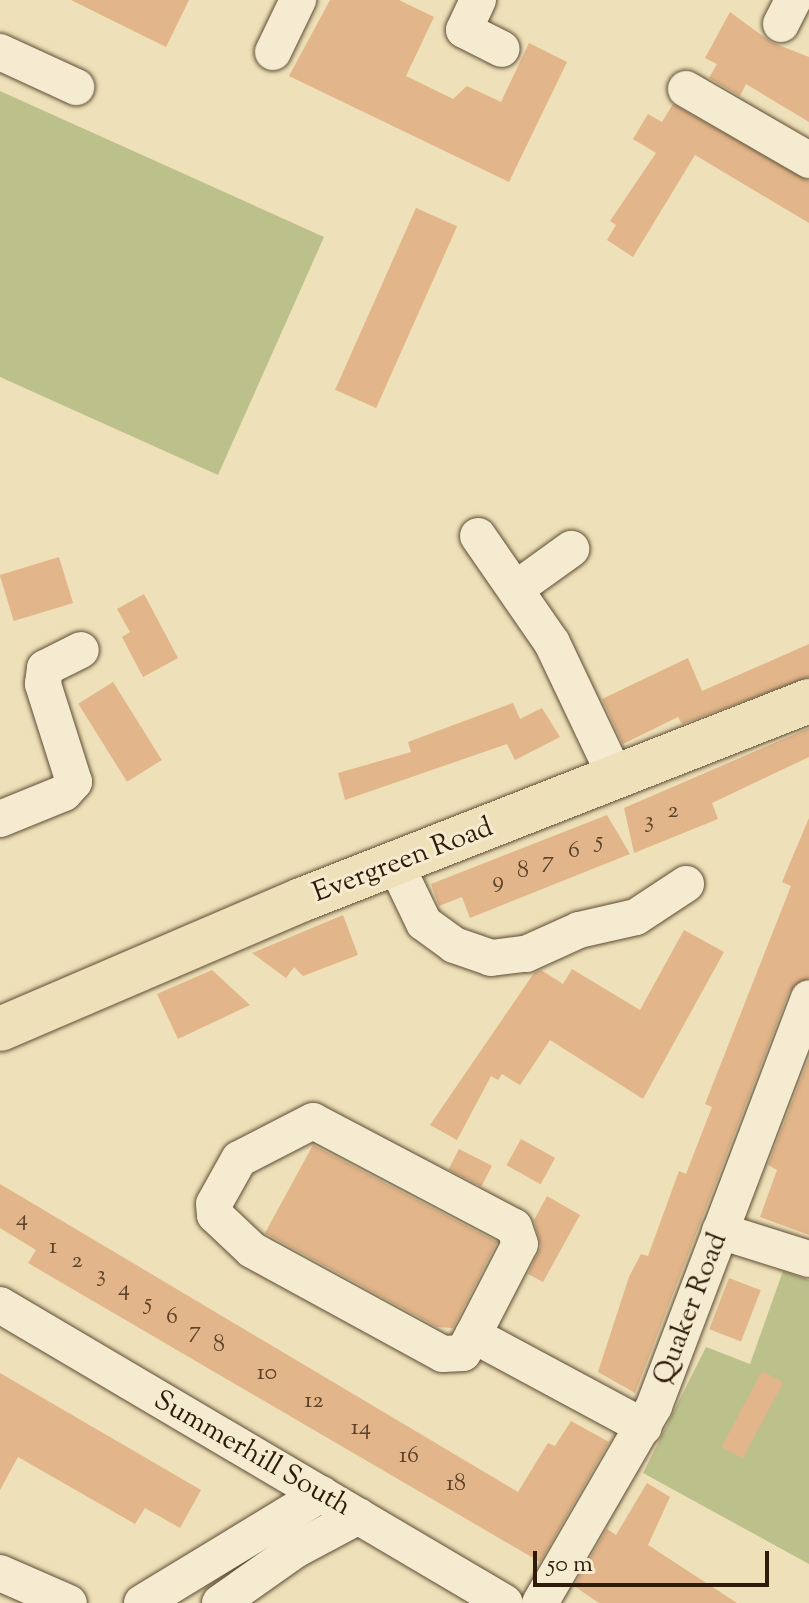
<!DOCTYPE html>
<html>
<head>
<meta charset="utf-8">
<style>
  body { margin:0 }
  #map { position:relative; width:809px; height:1603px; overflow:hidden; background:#eee0b8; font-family:"Sorts Mill Goudy",serif }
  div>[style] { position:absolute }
  .green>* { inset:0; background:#bcc18c }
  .building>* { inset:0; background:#e2b58a; transform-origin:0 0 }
  .roads { filter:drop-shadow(0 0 2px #5e4c35) drop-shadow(0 0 2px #5e4c35) }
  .minor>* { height:36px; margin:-18px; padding:0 18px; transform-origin:18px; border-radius:18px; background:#f4ebd1 }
  .major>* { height:44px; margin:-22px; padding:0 22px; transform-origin:22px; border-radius:22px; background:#eee0b8 }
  span { translate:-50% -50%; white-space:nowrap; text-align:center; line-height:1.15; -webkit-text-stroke:6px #f4ebd1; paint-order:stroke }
  .number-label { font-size:24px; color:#5b4229 }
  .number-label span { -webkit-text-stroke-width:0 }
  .street-label { font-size:28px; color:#2e1b09 }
  .scale { position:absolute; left:533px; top:1551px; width:236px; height:36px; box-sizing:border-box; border:4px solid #2e1b09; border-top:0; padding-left:10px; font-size:24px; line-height:28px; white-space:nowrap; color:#2e1b09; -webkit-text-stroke:6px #f4ebd1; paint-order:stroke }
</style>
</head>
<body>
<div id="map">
  <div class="green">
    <div style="clip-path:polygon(0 91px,324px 237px,218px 475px,0 377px)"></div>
    <div style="clip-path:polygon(783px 1271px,809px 1280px,809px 1564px,643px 1473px,706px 1347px,750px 1364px)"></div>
  </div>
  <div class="building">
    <div style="clip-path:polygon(71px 0,189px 0,166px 47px)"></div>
    <div style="clip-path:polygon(330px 0,399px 0,434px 17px,406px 76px,453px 99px,467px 86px,501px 102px,529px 43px,567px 62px,509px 182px,289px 76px)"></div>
    <div style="clip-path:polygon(730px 12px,771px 42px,809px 57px,809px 122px,746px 84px,740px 96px,709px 78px,717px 64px,705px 58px)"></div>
    <div style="clip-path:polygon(673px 104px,809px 181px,809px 223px,695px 155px,633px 257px,607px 240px,616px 225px,610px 221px,656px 153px,633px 139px,648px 114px,662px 122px)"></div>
    <div style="left:416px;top:208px;width:45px;height:199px;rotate:24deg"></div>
    <div style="left:59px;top:557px;width:48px;height:62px;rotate:73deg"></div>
    <div style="clip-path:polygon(144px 594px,178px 658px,143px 677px,122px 637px,130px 632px,117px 609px)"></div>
    <div style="clip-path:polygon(809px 644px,809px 677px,682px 724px,678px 717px,623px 744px,602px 699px,688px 658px,702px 691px)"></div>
    <div style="left:113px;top:682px;width:92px;height:41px;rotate:58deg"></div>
    <div style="clip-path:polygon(513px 703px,520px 719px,542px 708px,560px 737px,515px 760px,507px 744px,345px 800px,338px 773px,411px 752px,408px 742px)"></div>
    <div style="clip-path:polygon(809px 728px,809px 757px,712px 803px,718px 819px,634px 853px,624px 808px)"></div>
    <div style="clip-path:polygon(607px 815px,630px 854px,470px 918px,462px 897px,439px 906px,431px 884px)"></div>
    <div style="clip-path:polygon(809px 818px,809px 978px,789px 992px,635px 1393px,598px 1372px,629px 1277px,641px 1254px,648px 1256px,679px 1171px,686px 1174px,712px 1107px,705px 1104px,791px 886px,782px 882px)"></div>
    <div style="clip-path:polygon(343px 915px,358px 955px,303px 976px,294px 967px,286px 978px,252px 953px)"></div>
    <div style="clip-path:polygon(684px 930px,724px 952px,643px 1099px,550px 1040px,520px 1085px,502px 1074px,498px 1080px,491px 1076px,457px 1140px,430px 1125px,534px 973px,541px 970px,563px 984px,572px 969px,640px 1010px)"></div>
    <div style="clip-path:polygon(212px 970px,250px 1005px,178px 1039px,157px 994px)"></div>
    <div style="clip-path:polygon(809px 1058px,809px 1235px,760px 1217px,777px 1170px,768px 1165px)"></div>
    <div style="left:521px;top:1139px;width:39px;height:30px;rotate:29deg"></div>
    <div style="clip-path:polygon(313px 1145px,497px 1242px,453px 1328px,437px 1327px,265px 1233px)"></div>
    <div style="left:459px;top:1149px;width:37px;height:23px;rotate:27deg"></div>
    <div style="clip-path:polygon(0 1184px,518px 1492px,548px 1443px,555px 1446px,571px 1421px,609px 1442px,540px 1562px,28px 1263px,36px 1250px,0 1228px)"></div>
    <div style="clip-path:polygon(547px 1196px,580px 1215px,543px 1282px,528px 1274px,541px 1246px,534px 1220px)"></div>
    <div style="left:729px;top:1278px;width:34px;height:55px;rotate:21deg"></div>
    <div style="left:762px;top:1371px;width:24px;height:86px;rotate:28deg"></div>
    <div style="clip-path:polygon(0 1373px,201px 1490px,180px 1528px,145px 1508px,135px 1524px,18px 1457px,0 1490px)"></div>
    <div style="clip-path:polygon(647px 1483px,670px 1497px,648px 1545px,737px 1603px,599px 1603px,574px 1586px,607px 1529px,616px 1535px)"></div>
  </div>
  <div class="roads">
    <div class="minor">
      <div style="left:478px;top:0;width:33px;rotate:115deg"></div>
      <div style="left:464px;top:30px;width:42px;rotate:26.6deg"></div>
      <div style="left:781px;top:24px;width:27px;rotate:-63deg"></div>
      <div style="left:0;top:52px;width:84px;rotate:24.7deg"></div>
      <div style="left:273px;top:52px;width:58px;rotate:-64.3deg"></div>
      <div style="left:686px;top:89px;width:142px;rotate:30deg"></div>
      <div style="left:478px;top:536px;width:130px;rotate:55.3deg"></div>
      <div style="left:552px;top:643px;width:149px;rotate:64.6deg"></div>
      <div style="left:517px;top:588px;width:67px;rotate:-35.8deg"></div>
      <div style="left:0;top:819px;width:69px;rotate:-22.1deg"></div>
      <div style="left:64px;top:793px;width:15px;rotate:-48deg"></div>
      <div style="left:74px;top:782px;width:103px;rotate:-107.6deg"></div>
      <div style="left:43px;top:684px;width:16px;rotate:-83deg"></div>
      <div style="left:45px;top:668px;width:40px;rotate:-26.6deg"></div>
      <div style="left:397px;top:867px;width:62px;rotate:64.3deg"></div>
      <div style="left:424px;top:923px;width:37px;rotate:36deg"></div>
      <div style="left:454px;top:945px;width:39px;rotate:19deg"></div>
      <div style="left:491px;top:958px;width:35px;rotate:-7deg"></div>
      <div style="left:526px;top:954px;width:58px;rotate:-24.4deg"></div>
      <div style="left:579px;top:930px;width:58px;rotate:-12.8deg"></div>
      <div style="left:636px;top:917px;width:60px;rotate:-33.4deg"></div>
      <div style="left:720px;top:1231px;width:93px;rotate:17.5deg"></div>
      <div style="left:0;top:1305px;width:586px;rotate:30.54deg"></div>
      <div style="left:473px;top:1335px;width:102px;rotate:-62.7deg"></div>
      <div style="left:520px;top:1244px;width:18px;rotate:-109deg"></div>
      <div style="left:514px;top:1227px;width:227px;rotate:-152.2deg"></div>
      <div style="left:313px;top:1121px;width:83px;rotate:152.8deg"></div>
      <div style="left:239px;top:1159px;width:51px;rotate:119.1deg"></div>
      <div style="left:214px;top:1204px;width:11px;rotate:85deg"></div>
      <div style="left:215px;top:1215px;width:51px;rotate:43.4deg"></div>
      <div style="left:252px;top:1250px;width:217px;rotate:28.6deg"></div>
      <div style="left:443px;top:1354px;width:20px;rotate:-3deg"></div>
      <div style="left:463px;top:1353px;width:21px;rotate:-61deg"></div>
      <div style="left:473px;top:1335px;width:194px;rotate:28.3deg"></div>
      <div style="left:0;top:1573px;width:75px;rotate:23.5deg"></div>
      <div style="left:142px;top:1603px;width:210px;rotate:-31.3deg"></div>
      <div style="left:220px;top:1603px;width:92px;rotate:-35.2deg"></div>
      <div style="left:295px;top:1550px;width:72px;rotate:-28deg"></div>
      <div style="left:540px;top:1603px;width:228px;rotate:-59.9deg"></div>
      <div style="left:654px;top:1406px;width:436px;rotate:-69.2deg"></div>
    </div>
    <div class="major">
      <div style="left:0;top:1029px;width:327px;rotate:-23.2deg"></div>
      <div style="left:301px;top:900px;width:546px;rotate:-21.39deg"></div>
    </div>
  </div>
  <div class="number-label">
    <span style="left:673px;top:812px">2</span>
    <span style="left:649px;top:822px">3</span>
    <span style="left:599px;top:842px">5</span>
    <span style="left:574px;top:852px">6</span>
    <span style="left:548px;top:862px">7</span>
    <span style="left:523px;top:872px">8</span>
    <span style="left:498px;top:882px">9</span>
    <span style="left:22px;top:1220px">4</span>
    <span style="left:53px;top:1248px">1</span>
    <span style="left:77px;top:1262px">2</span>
    <span style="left:101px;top:1276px">3</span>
    <span style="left:124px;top:1290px">4</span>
    <span style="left:148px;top:1304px">5</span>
    <span style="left:172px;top:1318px">6</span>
    <span style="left:195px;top:1332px">7</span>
    <span style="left:219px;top:1346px">8</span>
    <span style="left:267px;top:1374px">10</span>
    <span style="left:314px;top:1402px">12</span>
    <span style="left:361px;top:1429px">14</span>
    <span style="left:409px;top:1457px">16</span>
    <span style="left:456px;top:1485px">18</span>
  </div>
  <div class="street-label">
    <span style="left:403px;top:861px;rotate:-21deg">Evergreen Road</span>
    <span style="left:691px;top:1309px;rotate:-69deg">Quaker Road</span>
    <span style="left:252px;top:1454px;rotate:30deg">Summerhill South</span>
  </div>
  <div class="scale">50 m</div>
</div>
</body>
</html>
